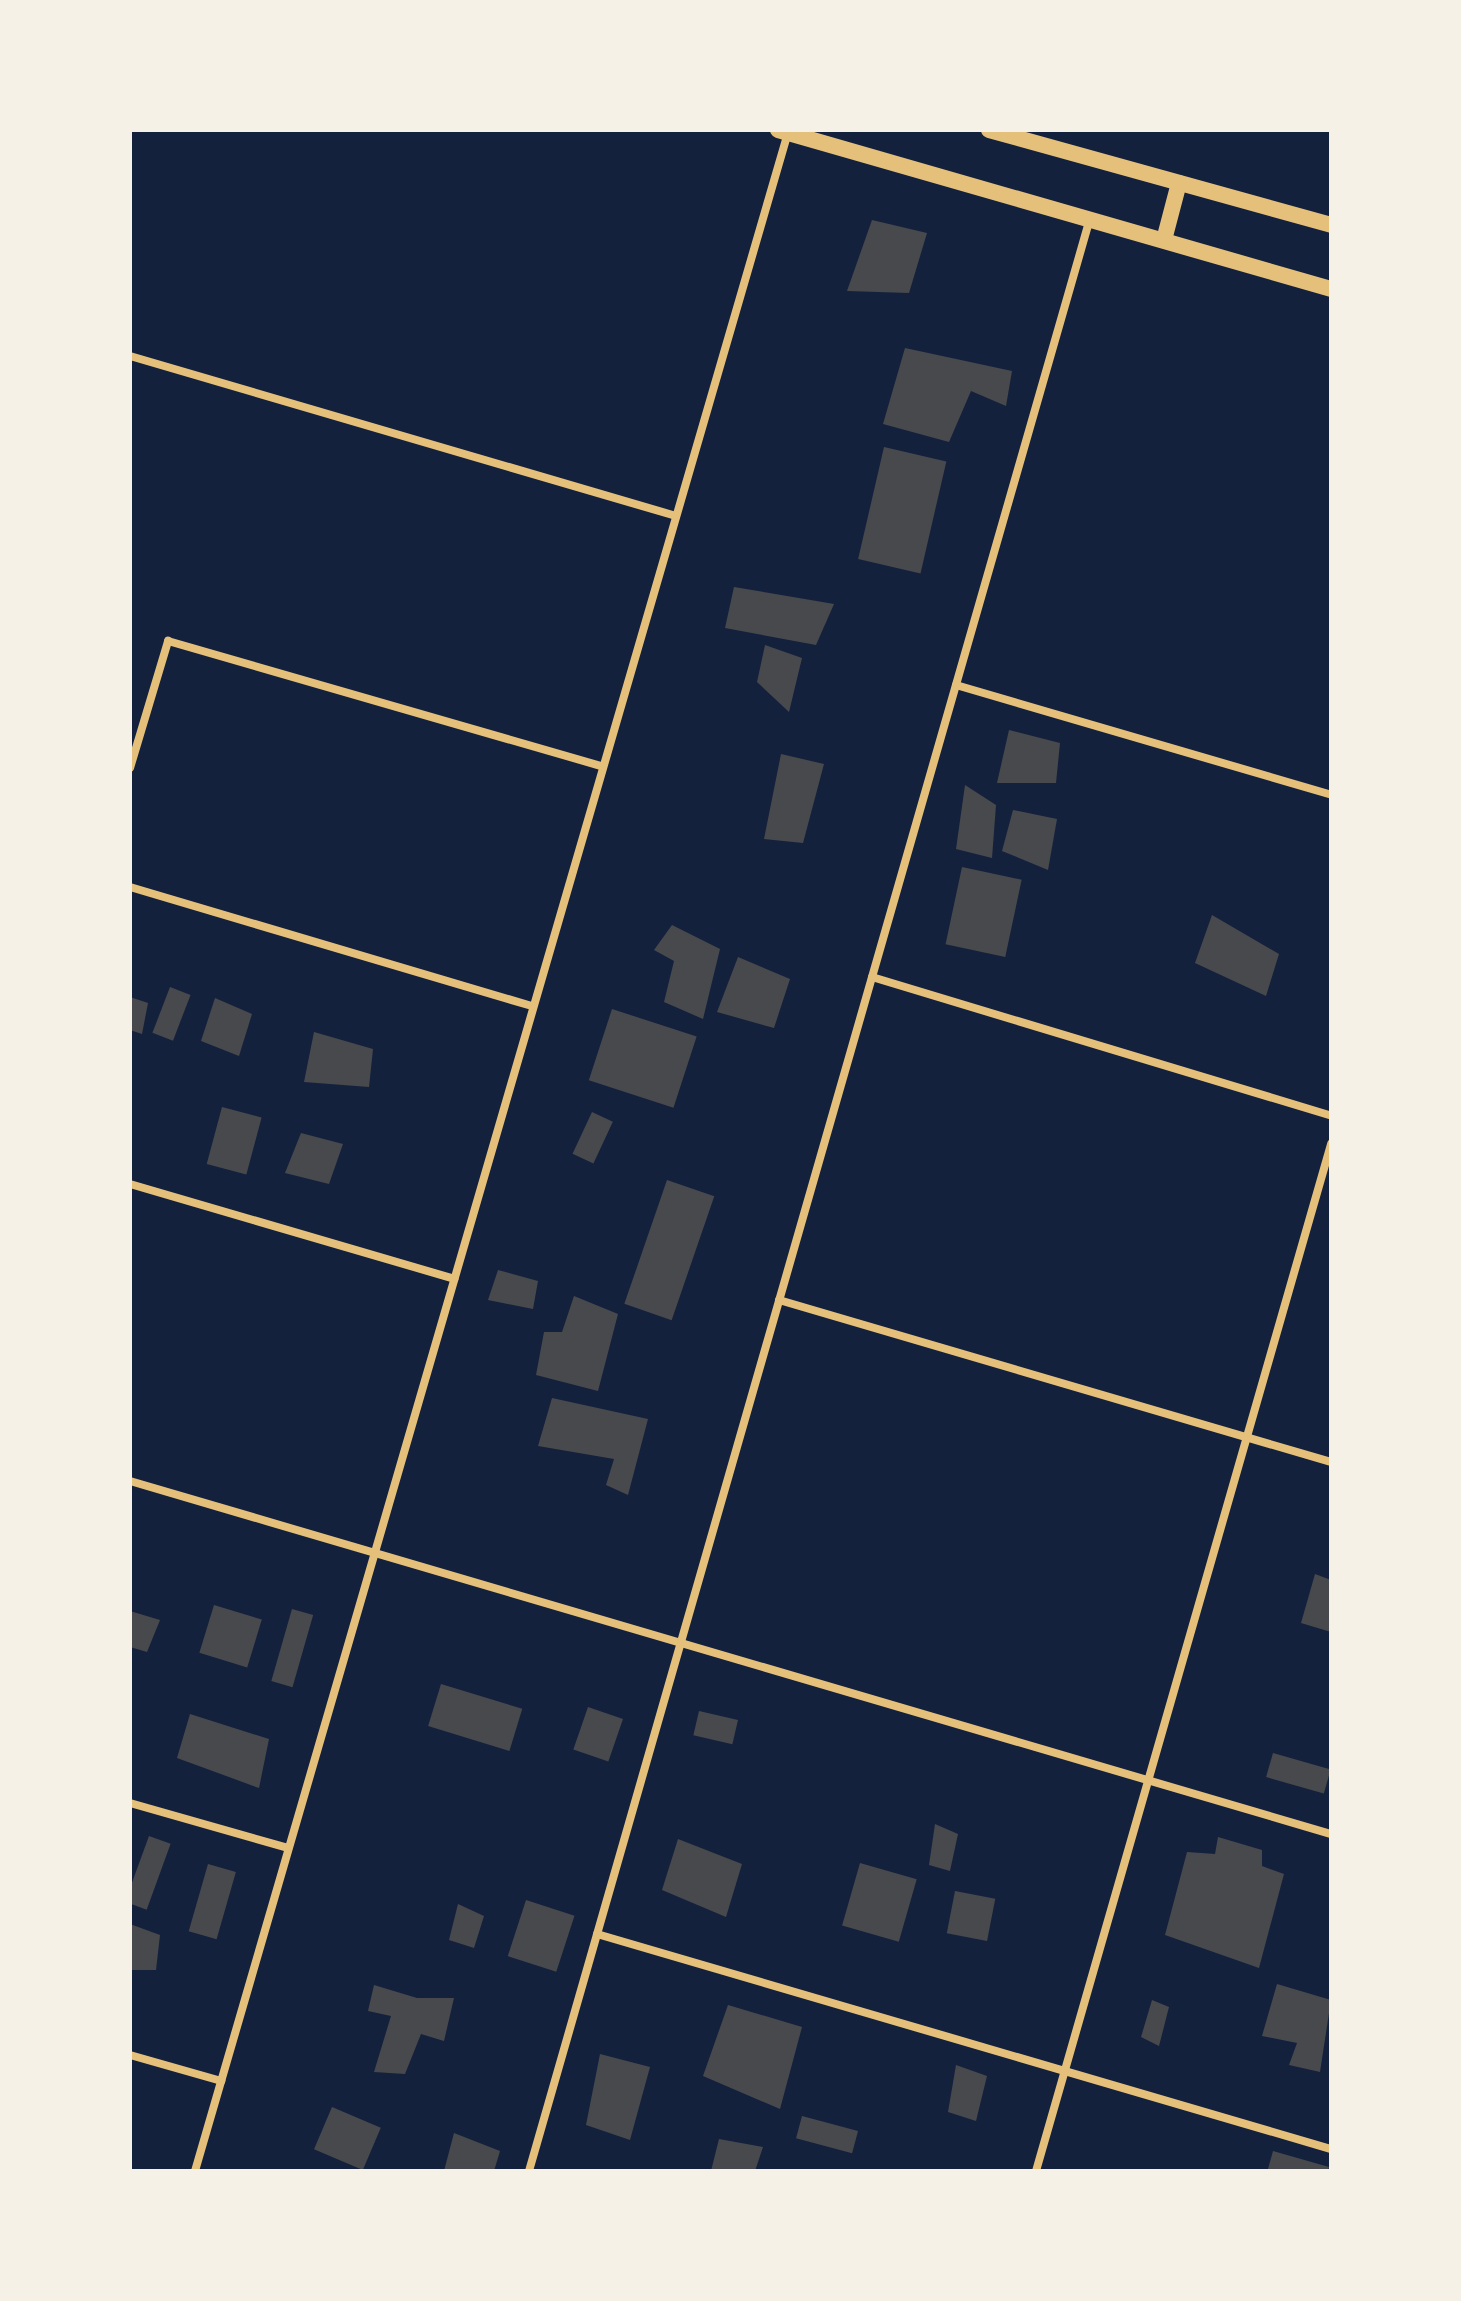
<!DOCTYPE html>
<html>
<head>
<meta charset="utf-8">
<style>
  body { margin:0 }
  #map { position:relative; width:1461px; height:2301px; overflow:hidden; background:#14213d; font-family:"Varela Round",sans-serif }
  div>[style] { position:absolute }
  .building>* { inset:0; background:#48494c; transform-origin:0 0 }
  .minor>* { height:8px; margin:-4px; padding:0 4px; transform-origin:4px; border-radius:4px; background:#e5c07b }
  .secondary>* { height:16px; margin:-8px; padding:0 8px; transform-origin:8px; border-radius:8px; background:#e5c07b }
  span { translate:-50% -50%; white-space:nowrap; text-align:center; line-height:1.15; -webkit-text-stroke:6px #f6f1e7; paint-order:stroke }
  .frame { position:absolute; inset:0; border:132px solid #f6f1e7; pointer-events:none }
</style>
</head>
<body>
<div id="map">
  <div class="building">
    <div style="clip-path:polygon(872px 220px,927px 233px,909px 293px,847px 291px)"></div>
    <div style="clip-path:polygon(905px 348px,1012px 371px,1006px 406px,971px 391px,949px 442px,883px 424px)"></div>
    <div style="left:884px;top:447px;width:64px;height:115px;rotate:13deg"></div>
    <div style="clip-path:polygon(734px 587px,834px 604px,816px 645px,725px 628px)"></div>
    <div style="clip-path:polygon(765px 645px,802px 658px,789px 712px,757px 682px)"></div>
    <div style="clip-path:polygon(1009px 730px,1060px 743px,1056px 783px,997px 783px)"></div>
    <div style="clip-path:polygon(781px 754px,824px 764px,803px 843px,764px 839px)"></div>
    <div style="clip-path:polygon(965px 785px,996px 805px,992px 858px,956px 849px)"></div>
    <div style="clip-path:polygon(1013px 810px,1057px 819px,1048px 870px,1002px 851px)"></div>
    <div style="left:962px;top:867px;width:61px;height:79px;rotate:12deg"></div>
    <div style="clip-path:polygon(1212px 915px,1279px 954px,1266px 996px,1195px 963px)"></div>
    <div style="clip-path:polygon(672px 925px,720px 949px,703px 1019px,664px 1002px,674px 961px,654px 950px)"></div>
    <div style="clip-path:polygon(738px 957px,790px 979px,774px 1028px,717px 1012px)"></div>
    <div style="left:170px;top:987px;width:22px;height:49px;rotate:21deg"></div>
    <div style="clip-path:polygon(130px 997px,148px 1003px,142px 1034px,130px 1030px)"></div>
    <div style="clip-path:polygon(215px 998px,252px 1014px,239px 1056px,201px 1041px)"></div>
    <div style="left:612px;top:1009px;width:89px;height:75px;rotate:18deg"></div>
    <div style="clip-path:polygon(314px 1032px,373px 1049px,369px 1087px,304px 1082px)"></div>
    <div style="left:222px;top:1107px;width:41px;height:59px;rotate:15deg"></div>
    <div style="left:592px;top:1112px;width:23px;height:46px;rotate:25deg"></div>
    <div style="clip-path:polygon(301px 1133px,343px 1144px,329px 1184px,285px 1173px)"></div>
    <div style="left:667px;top:1180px;width:50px;height:131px;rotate:19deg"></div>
    <div style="clip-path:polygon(498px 1270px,538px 1281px,533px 1309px,488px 1300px)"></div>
    <div style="clip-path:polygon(574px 1296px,618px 1314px,598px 1391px,536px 1375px,544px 1332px,562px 1332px)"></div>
    <div style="clip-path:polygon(552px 1398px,648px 1419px,628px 1495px,606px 1485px,614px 1459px,538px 1446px)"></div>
    <div style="clip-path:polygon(1315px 1574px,1331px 1580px,1331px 1632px,1301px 1623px)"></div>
    <div style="left:214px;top:1605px;width:50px;height:50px;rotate:17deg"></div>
    <div style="left:292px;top:1609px;width:22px;height:75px;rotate:16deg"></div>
    <div style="clip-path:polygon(130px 1611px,160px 1620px,147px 1652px,130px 1647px)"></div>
    <div style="left:441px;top:1684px;width:85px;height:44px;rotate:17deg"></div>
    <div style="left:588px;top:1707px;width:37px;height:45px;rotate:19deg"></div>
    <div style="left:699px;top:1711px;width:40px;height:25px;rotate:13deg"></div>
    <div style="clip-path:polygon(190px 1714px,269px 1739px,259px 1788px,177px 1758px)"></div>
    <div style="left:1273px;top:1753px;width:60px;height:25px;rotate:16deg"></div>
    <div style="clip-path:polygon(935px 1824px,958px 1834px,950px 1871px,929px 1865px)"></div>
    <div style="left:149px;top:1836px;width:23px;height:70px;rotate:20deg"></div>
    <div style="clip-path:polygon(1218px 1837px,1262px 1850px,1262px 1866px,1284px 1874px,1259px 1968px,1165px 1935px,1187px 1852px,1215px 1854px)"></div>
    <div style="clip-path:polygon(678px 1839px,742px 1864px,726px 1917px,662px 1890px)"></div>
    <div style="left:860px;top:1863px;width:59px;height:65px;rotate:16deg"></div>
    <div style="left:208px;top:1864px;width:29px;height:70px;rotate:16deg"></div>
    <div style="left:955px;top:1891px;width:41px;height:43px;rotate:11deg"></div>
    <div style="left:526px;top:1900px;width:51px;height:59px;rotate:18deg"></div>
    <div style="clip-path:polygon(458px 1904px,484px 1916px,474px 1948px,449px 1940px)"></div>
    <div style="clip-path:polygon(130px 1924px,160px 1935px,156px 1970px,130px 1970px)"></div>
    <div style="clip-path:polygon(1277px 1984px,1331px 2000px,1320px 2072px,1289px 2065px,1297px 2043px,1262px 2036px)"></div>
    <div style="clip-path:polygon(374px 1985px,417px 1998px,454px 1998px,444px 2041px,421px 2034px,405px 2074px,374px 2072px,391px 2016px,368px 2011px)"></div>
    <div style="clip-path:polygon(1152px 2000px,1169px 2007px,1159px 2046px,1141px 2037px)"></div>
    <div style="clip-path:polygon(728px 2005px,802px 2027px,780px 2109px,703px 2076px)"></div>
    <div style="clip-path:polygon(600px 2054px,650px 2067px,630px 2140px,586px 2125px)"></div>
    <div style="clip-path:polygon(956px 2065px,987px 2076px,976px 2121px,948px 2112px)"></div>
    <div style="left:332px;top:2107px;width:53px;height:46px;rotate:23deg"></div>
    <div style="left:802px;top:2116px;width:58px;height:23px;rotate:15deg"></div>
    <div style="clip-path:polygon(454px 2133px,500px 2151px,494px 2171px,444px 2171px)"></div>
    <div style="clip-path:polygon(719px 2139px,763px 2147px,755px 2171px,711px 2171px)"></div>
    <div style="clip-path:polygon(1273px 2151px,1329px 2167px,1328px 2171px,1275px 2171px,1268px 2169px)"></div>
  </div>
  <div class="minor">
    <div style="left:130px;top:356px;width:569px;rotate:16.33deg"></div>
    <div style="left:956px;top:685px;width:391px;rotate:16.3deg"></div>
    <div style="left:130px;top:768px;width:133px;rotate:-73.3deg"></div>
    <div style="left:168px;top:641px;width:451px;rotate:16.1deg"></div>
    <div style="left:130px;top:887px;width:420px;rotate:16.5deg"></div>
    <div style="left:872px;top:977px;width:480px;rotate:16.8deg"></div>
    <div style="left:130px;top:1184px;width:338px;rotate:16.3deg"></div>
    <div style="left:779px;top:1300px;width:575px;rotate:16.36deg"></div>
    <div style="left:130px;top:1481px;width:1252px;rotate:16.38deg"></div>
    <div style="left:130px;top:1803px;width:164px;rotate:15.9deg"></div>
    <div style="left:597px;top:1934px;width:765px;rotate:16.33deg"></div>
    <div style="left:130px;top:2055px;width:95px;rotate:15.9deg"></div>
    <div style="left:195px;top:2171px;width:2123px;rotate:-73.78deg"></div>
    <div style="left:529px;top:2171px;width:2031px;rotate:-73.97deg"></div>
    <div style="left:1036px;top:2171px;width:1069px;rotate:-73.97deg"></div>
  </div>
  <div class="secondary">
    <div style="left:778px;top:130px;width:575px;rotate:16.04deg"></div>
    <div style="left:989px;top:130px;width:355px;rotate:15.5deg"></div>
    <div style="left:1164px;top:240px;width:59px;rotate:-75.3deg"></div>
  </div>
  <div class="frame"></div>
</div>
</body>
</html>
